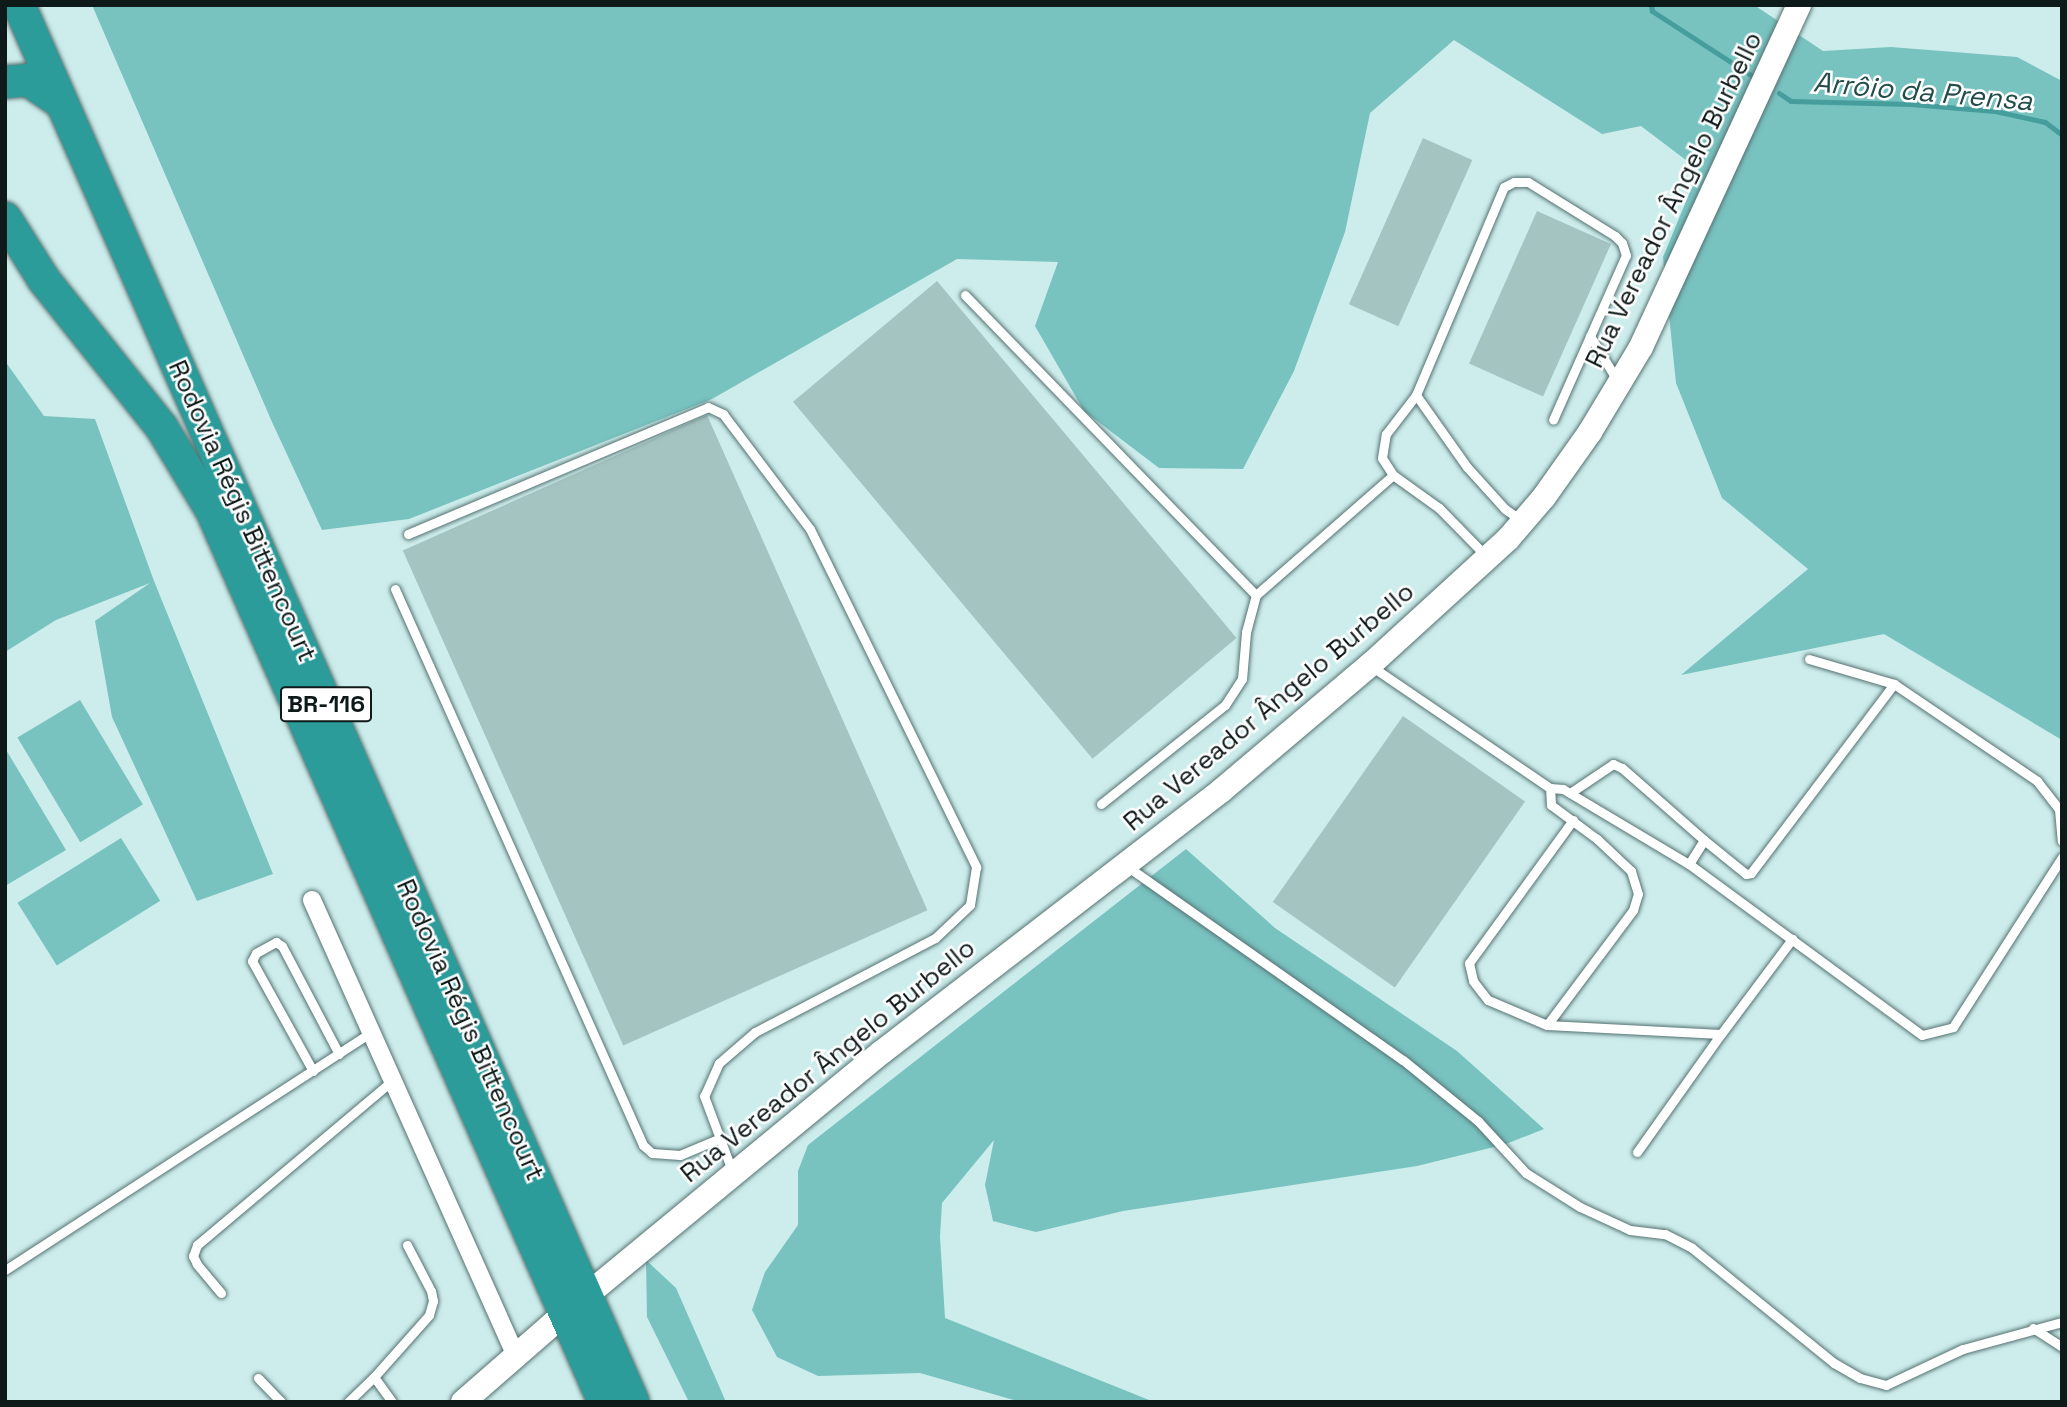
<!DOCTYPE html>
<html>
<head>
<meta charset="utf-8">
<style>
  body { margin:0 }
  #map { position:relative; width:2067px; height:1407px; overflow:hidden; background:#cdedec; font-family:"Space Grotesk",sans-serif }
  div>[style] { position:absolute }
  .green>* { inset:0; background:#78c2c0; transform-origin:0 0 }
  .stream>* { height:5px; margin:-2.5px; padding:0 2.5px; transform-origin:2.5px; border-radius:2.5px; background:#459d9c }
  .building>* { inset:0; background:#a4c4c2; transform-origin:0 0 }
  .roads { filter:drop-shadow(0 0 2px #557271) drop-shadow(0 0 2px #557271) }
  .lane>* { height:9px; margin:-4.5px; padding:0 4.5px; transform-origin:4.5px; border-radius:4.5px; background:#fff }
  .street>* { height:18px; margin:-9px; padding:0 9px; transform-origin:9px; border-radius:9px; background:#fff }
  .secondary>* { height:24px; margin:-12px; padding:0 12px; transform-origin:12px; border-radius:12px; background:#fff }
  .highway>* { height:32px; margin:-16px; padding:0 16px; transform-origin:16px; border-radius:16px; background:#2c9c9b }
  span { translate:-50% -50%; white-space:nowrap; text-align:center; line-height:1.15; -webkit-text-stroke:5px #fff; paint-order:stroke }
  .shield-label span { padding:2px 5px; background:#fff; border:2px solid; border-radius:5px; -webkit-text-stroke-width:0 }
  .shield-label { font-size:24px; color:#0e1919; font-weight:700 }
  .street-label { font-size:26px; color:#0e1919 }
  .water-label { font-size:28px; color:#234c4b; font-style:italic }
  .frame { position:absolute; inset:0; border:7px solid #0e1919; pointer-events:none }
</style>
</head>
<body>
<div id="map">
  <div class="green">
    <div style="clip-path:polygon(92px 5px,1754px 5px,1823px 51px,1891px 47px,2017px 57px,2062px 81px,2062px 740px,1884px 634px,1681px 675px,1808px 569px,1722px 498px,1676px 383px,1663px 257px,1699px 170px,1641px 126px,1602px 134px,1454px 40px,1370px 113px,1345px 232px,1294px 371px,1243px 469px,1159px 468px,1084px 411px,1035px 326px,1058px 262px,957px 259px,712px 399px,409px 519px,322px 530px,272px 422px)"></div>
    <div style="clip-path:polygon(5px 361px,44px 416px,95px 419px,154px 581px,273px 874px,197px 901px,112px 717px,95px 621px,150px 583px,56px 620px,5px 652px)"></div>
    <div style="left:80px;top:700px;width:122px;height:73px;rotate:59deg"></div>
    <div style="clip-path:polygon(5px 748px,66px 850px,5px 886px)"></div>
    <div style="left:121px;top:838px;width:74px;height:122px;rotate:58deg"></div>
    <div style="clip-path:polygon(1186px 849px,1275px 928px,1457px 1051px,1544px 1129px,1506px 1144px,1417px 1166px,1123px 1211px,1036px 1232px,993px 1221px,985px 1185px,994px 1140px,942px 1203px,940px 1237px,945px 1318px,1154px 1402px,1021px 1402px,920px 1373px,818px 1376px,777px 1357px,752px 1310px,765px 1272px,798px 1225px,798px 1171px,808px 1145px)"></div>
    <div style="clip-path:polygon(646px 1260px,676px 1288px,726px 1402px,689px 1402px,647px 1317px)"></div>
  </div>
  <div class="stream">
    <div style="left:1651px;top:5px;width:6px;rotate:81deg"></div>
    <div style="left:1652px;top:11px;width:121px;rotate:32.9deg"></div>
    <div style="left:1779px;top:93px;width:14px;rotate:34deg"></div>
    <div style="left:1791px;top:101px;width:120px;rotate:1.4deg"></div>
    <div style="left:1911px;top:104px;width:84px;rotate:4.8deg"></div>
    <div style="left:1995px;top:111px;width:51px;rotate:12.4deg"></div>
    <div style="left:2045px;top:122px;width:21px;rotate:37deg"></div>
  </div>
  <div class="building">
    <div style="left:1423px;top:138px;width:54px;height:182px;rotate:24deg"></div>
    <div style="left:1537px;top:211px;width:81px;height:167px;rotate:24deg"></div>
    <div style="left:937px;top:281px;width:466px;height:188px;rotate:50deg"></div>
    <div style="left:707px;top:415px;width:542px;height:333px;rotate:66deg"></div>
    <div style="left:1403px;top:716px;width:149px;height:227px;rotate:35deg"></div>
  </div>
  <div class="roads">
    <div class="lane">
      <div style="left:965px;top:295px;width:418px;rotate:45.9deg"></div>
      <div style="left:1590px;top:336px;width:52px;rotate:58.5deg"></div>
      <div style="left:1416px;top:395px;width:88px;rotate:54.7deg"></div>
      <div style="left:1467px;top:467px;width:57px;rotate:47.9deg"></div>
      <div style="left:1505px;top:509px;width:21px;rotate:35deg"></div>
      <div style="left:1393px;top:475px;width:20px;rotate:-123deg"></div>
      <div style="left:1382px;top:458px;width:24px;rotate:-81deg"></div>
      <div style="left:1386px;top:434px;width:49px;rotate:-52.4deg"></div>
      <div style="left:1416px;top:395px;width:226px;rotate:-67.1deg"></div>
      <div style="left:1504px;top:187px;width:11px;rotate:-27deg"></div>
      <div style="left:1514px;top:182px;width:14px"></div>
      <div style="left:1528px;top:182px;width:102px;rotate:31.8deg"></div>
      <div style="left:1615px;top:236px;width:10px;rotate:45deg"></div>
      <div style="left:1622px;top:243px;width:13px;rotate:72deg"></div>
      <div style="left:1626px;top:255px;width:180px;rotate:113.9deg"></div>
      <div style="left:408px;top:534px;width:326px;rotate:-22.9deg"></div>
      <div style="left:708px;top:407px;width:17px;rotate:25deg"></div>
      <div style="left:723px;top:414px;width:144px;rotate:52.9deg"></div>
      <div style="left:810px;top:529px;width:377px;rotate:63.8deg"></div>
      <div style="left:976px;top:867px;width:38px;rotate:99deg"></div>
      <div style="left:970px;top:905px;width:48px;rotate:136.7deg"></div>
      <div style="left:935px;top:938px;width:203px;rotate:152.4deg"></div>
      <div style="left:755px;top:1032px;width:48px;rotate:139.3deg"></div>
      <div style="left:719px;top:1063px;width:36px;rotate:114deg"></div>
      <div style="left:704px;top:1096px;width:82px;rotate:69.4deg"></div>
      <div style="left:395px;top:589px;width:609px;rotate:65.96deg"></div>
      <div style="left:643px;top:1145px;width:12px;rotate:42deg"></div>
      <div style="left:652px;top:1153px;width:28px;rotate:4deg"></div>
      <div style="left:680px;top:1155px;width:41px;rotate:-22.8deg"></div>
      <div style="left:1809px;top:659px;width:89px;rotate:16.4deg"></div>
      <div style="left:1894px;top:684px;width:173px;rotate:34.1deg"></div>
      <div style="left:2037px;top:781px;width:36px;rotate:52deg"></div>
      <div style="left:2059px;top:809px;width:32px;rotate:85deg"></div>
      <div style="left:1371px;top:666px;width:217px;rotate:34.3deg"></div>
      <div style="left:1550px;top:788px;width:13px;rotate:4deg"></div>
      <div style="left:1563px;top:789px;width:147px;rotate:30.8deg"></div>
      <div style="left:1689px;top:864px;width:289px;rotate:36.3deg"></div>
      <div style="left:1922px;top:1035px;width:32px;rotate:-14deg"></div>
      <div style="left:1953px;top:1027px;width:202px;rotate:-57.3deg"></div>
      <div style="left:1570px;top:793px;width:52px;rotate:-34deg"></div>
      <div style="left:1613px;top:764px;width:10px;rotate:24deg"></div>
      <div style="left:1622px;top:768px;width:109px;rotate:41.3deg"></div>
      <div style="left:1704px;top:840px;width:28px;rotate:122deg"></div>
      <div style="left:1101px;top:804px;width:159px;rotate:-38.6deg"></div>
      <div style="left:1225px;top:705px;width:31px;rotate:-57deg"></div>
      <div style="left:1242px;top:679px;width:47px;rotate:-85.1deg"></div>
      <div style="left:1246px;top:632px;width:38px;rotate:-75deg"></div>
      <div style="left:1256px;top:595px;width:182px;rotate:-41.2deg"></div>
      <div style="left:1393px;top:475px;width:57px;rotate:35.7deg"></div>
      <div style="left:1439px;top:508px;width:66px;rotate:45.6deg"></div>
      <div style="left:1573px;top:820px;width:177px;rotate:126deg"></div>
      <div style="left:1469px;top:963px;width:18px;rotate:77deg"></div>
      <div style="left:1473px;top:981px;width:24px;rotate:52deg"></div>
      <div style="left:1488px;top:1000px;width:64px;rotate:23deg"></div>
      <div style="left:1547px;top:1025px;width:174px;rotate:3deg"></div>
      <div style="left:1721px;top:1034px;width:119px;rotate:-53.2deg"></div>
      <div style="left:1704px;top:840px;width:54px;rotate:39deg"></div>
      <div style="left:1746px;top:874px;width:5px;rotate:-11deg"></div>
      <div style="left:1751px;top:873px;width:237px;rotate:-52.9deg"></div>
      <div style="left:1128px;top:867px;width:336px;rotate:35.1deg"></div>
      <div style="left:1403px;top:1060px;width:97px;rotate:39.1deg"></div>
      <div style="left:1478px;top:1121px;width:71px;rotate:47.3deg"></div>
      <div style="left:1526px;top:1173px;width:64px;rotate:32.2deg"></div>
      <div style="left:1580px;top:1207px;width:55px;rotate:24.7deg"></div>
      <div style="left:1630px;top:1230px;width:35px;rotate:7deg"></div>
      <div style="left:1665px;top:1234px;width:30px;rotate:27deg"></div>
      <div style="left:1692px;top:1248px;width:183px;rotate:39deg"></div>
      <div style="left:1834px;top:1363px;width:30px;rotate:30deg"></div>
      <div style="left:1860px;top:1378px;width:27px;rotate:15deg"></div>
      <div style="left:1886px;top:1385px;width:85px;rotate:-25.1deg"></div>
      <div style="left:1963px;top:1349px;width:103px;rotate:-15.3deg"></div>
      <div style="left:1547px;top:1025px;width:144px;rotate:-53.2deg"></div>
      <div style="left:1633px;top:910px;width:17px;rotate:-73deg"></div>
      <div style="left:1638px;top:894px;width:24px;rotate:-107deg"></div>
      <div style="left:1631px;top:871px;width:47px;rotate:-136.7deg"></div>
      <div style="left:1597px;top:839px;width:57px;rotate:-143.5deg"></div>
      <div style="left:1551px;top:805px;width:17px;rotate:-93deg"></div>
      <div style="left:313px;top:1071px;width:126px;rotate:-119deg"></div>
      <div style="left:252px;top:961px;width:9px;rotate:-63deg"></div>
      <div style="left:256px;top:953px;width:23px;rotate:-29deg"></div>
      <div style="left:276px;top:942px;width:7px;rotate:34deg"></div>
      <div style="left:282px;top:946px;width:122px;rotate:62.2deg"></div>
      <div style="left:1637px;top:1152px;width:145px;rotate:-54.6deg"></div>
      <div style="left:5px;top:1270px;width:437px;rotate:-33deg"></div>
      <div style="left:221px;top:1293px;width:38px;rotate:-130deg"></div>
      <div style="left:197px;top:1264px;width:9px;rotate:-117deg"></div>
      <div style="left:193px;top:1256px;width:12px;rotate:-70deg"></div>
      <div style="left:197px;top:1245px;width:256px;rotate:-40.1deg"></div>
      <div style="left:2033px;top:1328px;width:35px;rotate:33deg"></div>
      <div style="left:374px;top:1377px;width:31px;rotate:54deg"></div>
      <div style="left:258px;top:1378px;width:33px;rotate:46deg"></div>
      <div style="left:348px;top:1402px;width:36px;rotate:-44deg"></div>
      <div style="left:374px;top:1377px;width:83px;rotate:-48.4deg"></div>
      <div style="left:429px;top:1315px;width:15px;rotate:-74deg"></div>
      <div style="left:433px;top:1301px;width:10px;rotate:-101deg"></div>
      <div style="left:431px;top:1291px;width:52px;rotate:-117.6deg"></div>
    </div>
    <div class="street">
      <div style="left:312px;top:900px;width:500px;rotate:65.9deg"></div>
    </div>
    <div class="secondary">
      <div style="left:587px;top:1295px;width:382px;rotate:-39.5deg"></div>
      <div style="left:882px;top:1052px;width:429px;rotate:-37.6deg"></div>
      <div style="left:1222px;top:790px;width:194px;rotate:-40.2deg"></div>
      <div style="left:1370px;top:665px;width:187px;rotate:-42.4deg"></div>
      <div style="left:1508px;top:539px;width:55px;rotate:-49.4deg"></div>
      <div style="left:1544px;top:497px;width:80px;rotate:-54.7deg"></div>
      <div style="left:1590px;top:432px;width:99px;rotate:-59deg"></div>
      <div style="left:1641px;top:347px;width:377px;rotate:-65.2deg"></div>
      <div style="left:463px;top:1402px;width:135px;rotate:-41.1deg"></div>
    </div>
    <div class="highway">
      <div style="left:19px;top:5px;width:1526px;rotate:66.27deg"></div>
      <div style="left:5px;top:82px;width:23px;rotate:-5deg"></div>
      <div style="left:28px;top:80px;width:41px;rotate:34.1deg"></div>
      <div style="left:5px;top:218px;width:73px;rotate:57.8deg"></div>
      <div style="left:44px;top:280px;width:189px;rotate:51.4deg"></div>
      <div style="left:162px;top:428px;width:97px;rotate:58.9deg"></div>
      <div style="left:212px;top:511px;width:973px;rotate:66.25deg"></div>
    </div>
  </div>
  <div class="shield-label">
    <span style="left:326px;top:704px">BR-116</span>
  </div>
  <div class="street-label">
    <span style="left:1674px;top:200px;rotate:-64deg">Rua Vereador Ângelo Burbello</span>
    <span style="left:242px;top:511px;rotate:66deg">Rodovia Régis Bittencourt</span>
    <span style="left:1269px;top:707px;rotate:-40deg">Rua Vereador Ângelo Burbello</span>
    <span style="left:470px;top:1030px;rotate:66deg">Rodovia Régis Bittencourt</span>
    <span style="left:828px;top:1061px;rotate:-39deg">Rua Vereador Ângelo Burbello</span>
  </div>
  <div class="water-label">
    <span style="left:1923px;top:91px;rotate:5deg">Arrôio da Prensa</span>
  </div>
  <div class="frame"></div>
</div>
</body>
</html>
